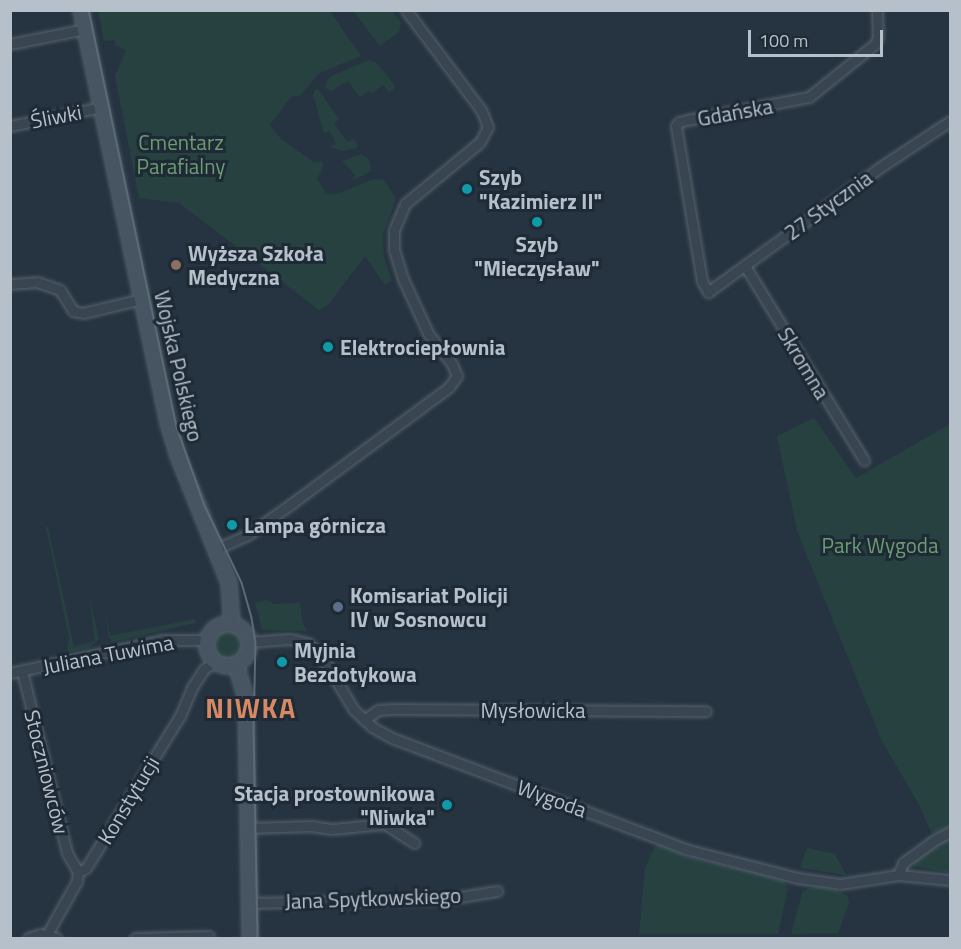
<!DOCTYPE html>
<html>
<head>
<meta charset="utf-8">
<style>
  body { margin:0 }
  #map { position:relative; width:961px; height:949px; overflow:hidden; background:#253440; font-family:"Titillium Web",sans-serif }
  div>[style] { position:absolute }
  .green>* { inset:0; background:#274141 }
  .round { border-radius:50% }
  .roads { filter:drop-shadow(0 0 2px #57636d) drop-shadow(0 0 2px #57636d) }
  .street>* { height:9px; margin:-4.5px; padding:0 4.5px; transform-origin:4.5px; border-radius:4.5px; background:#394550 }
  .secondary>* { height:14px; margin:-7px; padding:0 7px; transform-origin:7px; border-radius:7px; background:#475563 }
  .secondary>.ring { margin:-7px; padding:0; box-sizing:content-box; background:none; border:14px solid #475563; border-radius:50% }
  .tram>* { height:1.5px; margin:-0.75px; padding:0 0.75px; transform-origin:0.75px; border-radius:0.75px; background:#5b6a77 }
  .dots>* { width:16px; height:16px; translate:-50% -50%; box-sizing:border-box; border:3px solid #1e2a35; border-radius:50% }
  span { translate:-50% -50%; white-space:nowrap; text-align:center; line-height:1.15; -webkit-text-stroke:6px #1e2a35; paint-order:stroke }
  .street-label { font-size:21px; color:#b6c0ca }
  .park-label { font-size:21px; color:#6c9c72 }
  .poi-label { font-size:21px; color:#b6c0ca; font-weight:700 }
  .left { translate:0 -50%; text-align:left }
  .right { translate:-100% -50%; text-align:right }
  .district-label { font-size:27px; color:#d78964; font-weight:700; letter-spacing:1.5px }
  .frame { position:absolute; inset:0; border:12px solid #b6c0ca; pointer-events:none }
  .scale { position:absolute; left:748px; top:30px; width:135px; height:27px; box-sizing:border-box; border:3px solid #b6c0ca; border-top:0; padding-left:8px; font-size:18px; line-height:21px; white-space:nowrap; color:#b6c0ca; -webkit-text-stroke:4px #1e2a35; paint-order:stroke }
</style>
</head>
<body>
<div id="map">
  <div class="green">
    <div style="clip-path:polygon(98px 11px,330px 11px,361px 56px,319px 73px,301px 95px,291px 97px,270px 125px,280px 138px,314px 162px,322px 161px,324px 165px,317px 179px,326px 193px,337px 194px,374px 179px,384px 180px,396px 199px,383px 235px,384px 257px,392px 281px,385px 285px,365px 256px,329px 304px,319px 310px,179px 203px,139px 198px,115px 76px,126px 50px,116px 46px,114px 40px,104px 41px)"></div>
    <div style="clip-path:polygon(353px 11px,392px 11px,401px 22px,399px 32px,380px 46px)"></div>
    <div style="clip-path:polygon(369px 60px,377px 63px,393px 83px,395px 87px,390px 93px,383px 85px,371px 94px,369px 91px,360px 97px,348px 81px,331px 91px,325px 87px,328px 79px,334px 75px)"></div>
    <div style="clip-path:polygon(315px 89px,319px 90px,339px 119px,334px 124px,347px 142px,354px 139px,358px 145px,357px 148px,343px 151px,330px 147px,336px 144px,330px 131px,324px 133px,313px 95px)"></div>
    <div style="clip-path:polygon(361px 154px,369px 159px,371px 171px,352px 181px,355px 175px,342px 161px)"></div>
    <div style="clip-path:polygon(814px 418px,856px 478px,950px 424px,950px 829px,932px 834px,918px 803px,882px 741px,798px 534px,777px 436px)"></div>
    <div style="clip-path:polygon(48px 527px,74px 646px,95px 641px,89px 595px,99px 639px,89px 648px,69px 652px,67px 649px,69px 638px,46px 527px)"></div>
    <div style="clip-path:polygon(266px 600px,274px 604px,300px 603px,303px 624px,307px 631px,262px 630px,255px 603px)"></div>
    <div style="clip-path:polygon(105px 611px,110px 636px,195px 619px,196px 623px,112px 642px,108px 636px)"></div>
    <div class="round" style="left:213px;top:630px;width:30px;height:30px"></div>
    <div style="clip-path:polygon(950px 836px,950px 873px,914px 866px,913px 859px)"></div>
    <div style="clip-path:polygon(662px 845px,690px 858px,777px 877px,784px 882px,788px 888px,778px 934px,639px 934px,645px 868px,655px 846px)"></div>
    <div style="clip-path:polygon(807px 848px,835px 854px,846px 875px,800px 868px)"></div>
    <div style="clip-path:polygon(817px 887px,836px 890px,848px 896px,849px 904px,838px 933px,791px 934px,802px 893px,808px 888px)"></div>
  </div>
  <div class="roads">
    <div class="street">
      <div style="left:877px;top:10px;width:27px;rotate:88deg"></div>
      <div style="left:878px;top:37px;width:8px;rotate:113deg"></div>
      <div style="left:875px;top:44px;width:85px;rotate:141.2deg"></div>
      <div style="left:809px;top:97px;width:124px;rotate:169.3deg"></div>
      <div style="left:687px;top:120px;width:8px;rotate:166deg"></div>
      <div style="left:679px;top:122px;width:5px;rotate:127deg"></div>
      <div style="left:676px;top:126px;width:157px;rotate:80.5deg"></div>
      <div style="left:702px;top:281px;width:13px;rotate:61deg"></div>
      <div style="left:708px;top:292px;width:215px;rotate:-35.9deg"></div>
      <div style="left:882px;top:166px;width:82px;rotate:-33.5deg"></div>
      <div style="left:10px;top:44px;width:76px;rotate:-11.3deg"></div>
      <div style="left:10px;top:126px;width:94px;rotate:-11.7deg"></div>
      <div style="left:745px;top:266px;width:228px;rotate:58.5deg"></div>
      <div style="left:10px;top:284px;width:27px;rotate:-4deg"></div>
      <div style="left:37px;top:282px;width:24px;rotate:19deg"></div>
      <div style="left:60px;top:290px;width:25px;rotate:58deg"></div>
      <div style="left:73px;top:311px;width:10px;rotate:11deg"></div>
      <div style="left:83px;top:313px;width:61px;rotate:-13.3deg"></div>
      <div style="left:216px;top:549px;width:36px;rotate:-24deg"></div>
      <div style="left:249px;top:534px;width:52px;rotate:-35.5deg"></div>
      <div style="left:291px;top:504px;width:197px;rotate:-36.5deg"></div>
      <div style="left:449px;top:387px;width:14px;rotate:-54deg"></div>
      <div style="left:457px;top:376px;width:13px;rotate:-113deg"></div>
      <div style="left:452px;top:364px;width:39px;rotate:-128deg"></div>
      <div style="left:428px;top:333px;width:60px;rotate:-114.8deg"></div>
      <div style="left:403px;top:279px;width:30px;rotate:-107deg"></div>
      <div style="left:394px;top:250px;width:20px;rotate:-90deg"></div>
      <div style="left:394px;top:230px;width:28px;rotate:-67deg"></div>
      <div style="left:405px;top:204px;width:97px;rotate:-39.6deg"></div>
      <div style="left:480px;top:142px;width:17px;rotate:-62deg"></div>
      <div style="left:488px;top:127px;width:18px;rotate:-112deg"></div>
      <div style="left:481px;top:110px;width:125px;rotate:-126.9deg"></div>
      <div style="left:249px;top:642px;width:41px;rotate:-4.2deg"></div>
      <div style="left:290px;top:639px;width:18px;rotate:13deg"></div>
      <div style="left:308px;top:643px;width:20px;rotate:45deg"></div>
      <div style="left:322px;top:657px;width:62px;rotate:58.9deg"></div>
      <div style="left:354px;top:710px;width:25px;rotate:43deg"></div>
      <div style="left:372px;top:727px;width:23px;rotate:29deg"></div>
      <div style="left:392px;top:738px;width:313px;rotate:20.7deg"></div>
      <div style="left:685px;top:849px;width:117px;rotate:14.4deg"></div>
      <div style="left:798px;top:878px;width:42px;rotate:8.1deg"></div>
      <div style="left:840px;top:884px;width:59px;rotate:-8.8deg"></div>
      <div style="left:898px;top:875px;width:52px;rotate:5.5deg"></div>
      <div style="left:22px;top:671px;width:187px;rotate:76.1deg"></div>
      <div style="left:67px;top:853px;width:22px;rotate:60deg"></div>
      <div style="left:10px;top:673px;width:157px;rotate:-12.2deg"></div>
      <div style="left:163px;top:640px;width:44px"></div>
      <div style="left:364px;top:720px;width:17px;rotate:-36deg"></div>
      <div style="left:378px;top:710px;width:14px;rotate:-4deg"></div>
      <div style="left:392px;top:709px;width:314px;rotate:0.4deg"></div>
      <div style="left:248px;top:828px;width:63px;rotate:-1.8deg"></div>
      <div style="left:311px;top:826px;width:21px;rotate:8deg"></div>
      <div style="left:332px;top:829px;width:53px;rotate:-5.4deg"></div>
      <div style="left:385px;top:824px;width:35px;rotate:33deg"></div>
      <div style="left:78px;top:872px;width:9px;rotate:-27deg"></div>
      <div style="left:86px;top:868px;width:179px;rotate:-58.3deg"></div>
      <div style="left:180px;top:716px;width:33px;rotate:-67deg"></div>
      <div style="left:193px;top:686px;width:20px;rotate:-57deg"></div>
      <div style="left:204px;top:669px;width:13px;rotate:-32deg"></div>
      <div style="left:898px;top:875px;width:13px;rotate:-67deg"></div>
      <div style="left:903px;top:863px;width:37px;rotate:-36deg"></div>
      <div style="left:933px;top:841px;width:19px;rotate:-28deg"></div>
      <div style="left:249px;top:903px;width:199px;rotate:-1.2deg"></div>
      <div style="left:448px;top:899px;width:50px;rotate:-9.3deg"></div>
      <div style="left:28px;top:938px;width:13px;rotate:-18deg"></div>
      <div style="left:40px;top:934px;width:17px;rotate:13deg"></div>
      <div style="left:45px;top:938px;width:65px;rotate:-60.7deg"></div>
      <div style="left:77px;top:881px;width:9px;rotate:-84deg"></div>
      <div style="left:135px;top:938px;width:74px;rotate:-1.5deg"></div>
    </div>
    <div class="secondary">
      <div style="left:81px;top:10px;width:422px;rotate:78.1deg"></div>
      <div style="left:168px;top:423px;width:34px;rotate:73deg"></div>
      <div style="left:178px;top:456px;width:137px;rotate:68.1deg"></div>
      <div style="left:229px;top:583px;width:41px;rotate:85.8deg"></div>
      <div class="ring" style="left:207px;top:624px;width:28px;height:28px"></div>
      <div style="left:236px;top:664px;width:37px;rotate:74deg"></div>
      <div style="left:246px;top:700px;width:238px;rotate:89deg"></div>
    </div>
  </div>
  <div class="tram">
    <div style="left:89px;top:10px;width:426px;rotate:78.1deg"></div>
    <div style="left:177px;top:427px;width:84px;rotate:70.5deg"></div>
    <div style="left:205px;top:506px;width:85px;rotate:64.3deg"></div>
    <div style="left:242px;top:583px;width:36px;rotate:74deg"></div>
    <div style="left:252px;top:618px;width:24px;rotate:81deg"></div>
    <div style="left:256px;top:642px;width:86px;rotate:91.3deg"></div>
    <div style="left:254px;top:728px;width:210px;rotate:88.9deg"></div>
  </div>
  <div class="dots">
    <div style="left:467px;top:189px;background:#0f9aa8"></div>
    <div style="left:537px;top:222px;background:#0f9aa8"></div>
    <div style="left:176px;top:265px;background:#8d6e63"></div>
    <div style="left:328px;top:347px;background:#0f9aa8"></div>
    <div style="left:232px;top:525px;background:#0f9aa8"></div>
    <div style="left:338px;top:607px;background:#5c6f8a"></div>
    <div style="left:282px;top:662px;background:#0f9aa8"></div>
    <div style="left:447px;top:805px;background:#0f9aa8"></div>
  </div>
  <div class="street-label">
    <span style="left:735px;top:112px;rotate:-10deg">Gdańska</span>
    <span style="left:56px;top:116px;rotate:-11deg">Śliwki</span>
    <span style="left:828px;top:205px;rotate:-36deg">27 Stycznia</span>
    <span style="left:804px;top:363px;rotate:59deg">Skromna</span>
    <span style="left:179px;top:366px;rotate:77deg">Wojska Polskiego</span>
    <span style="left:108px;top:654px;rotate:-11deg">Juliana Tuwima</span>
    <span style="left:533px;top:710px">Mysłowicka</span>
    <span style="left:47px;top:772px;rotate:76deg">Stoczniowców</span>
    <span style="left:552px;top:798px;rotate:20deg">Wygoda</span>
    <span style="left:128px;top:800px;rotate:-59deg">Konstytucji</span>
    <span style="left:373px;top:898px;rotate:-2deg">Jana Spytkowskiego</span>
  </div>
  <div class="park-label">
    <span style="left:181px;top:154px">Cmentarz<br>Parafialny</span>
    <span style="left:880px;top:545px">Park Wygoda</span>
  </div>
  <div class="poi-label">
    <span class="left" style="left:479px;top:189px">Szyb<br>"Kazimierz II"</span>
    <span style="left:537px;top:256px">Szyb<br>"Mieczysław"</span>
    <span class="left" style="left:188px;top:265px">Wyższa Szkoła<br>Medyczna</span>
    <span class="left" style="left:340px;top:347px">Elektrociepłownia</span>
    <span class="left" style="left:244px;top:525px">Lampa górnicza</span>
    <span class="left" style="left:350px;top:607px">Komisariat Policji<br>IV w Sosnowcu</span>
    <span class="left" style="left:294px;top:662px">Myjnia<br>Bezdotykowa</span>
    <span class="right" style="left:435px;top:805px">Stacja prostownikowa<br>"Niwka"</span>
  </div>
  <div class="district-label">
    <span style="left:251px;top:708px">NIWKA</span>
  </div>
  <div class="frame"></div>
  <div class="scale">100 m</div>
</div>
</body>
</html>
